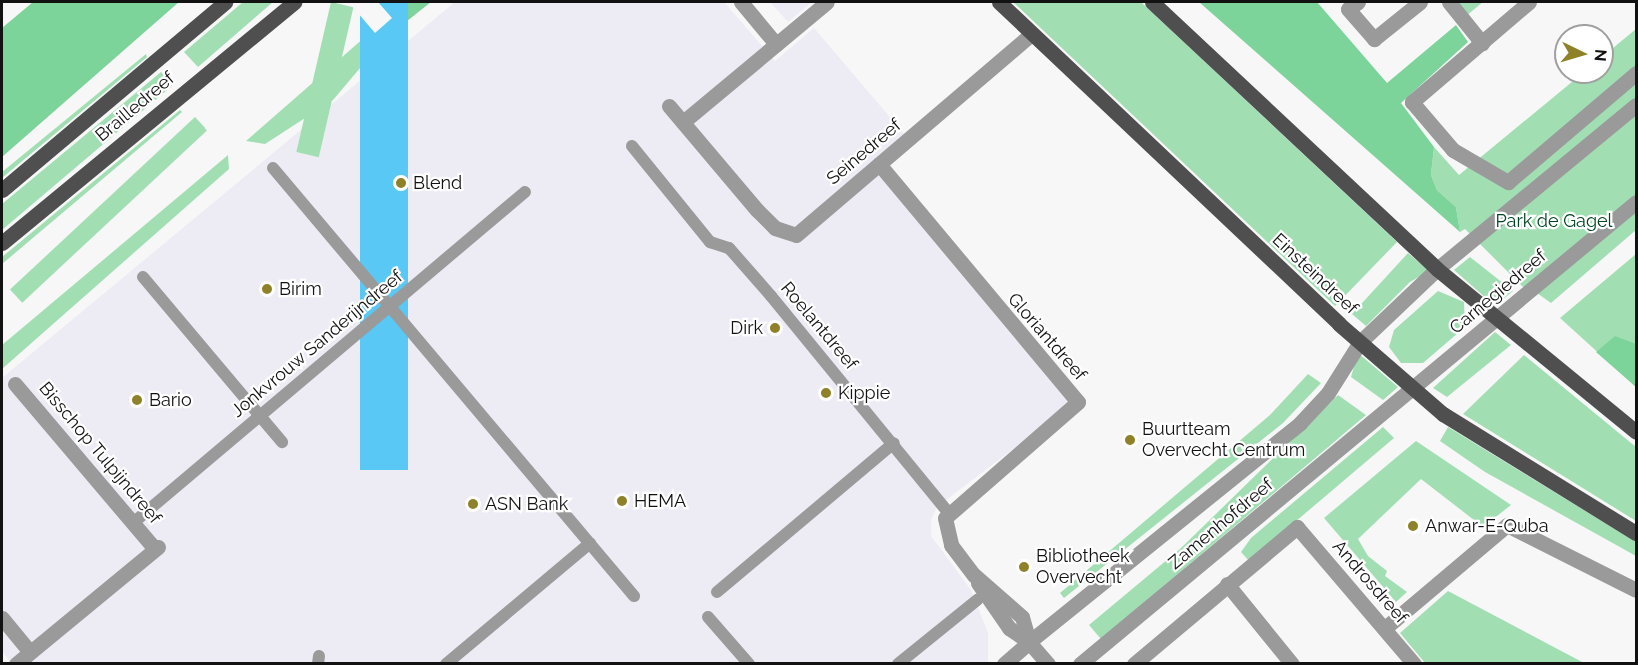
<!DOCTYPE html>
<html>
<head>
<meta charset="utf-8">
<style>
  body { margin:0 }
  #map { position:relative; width:1638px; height:665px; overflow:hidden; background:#f7f7f8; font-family:Raleway,sans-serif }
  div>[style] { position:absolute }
  .built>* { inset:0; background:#edecf5 }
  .green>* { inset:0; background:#a1dfb3; transform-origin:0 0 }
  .forest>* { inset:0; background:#7dd49a }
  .water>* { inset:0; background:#59c8f4; transform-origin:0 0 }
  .pier>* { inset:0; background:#f7f7f8; transform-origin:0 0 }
  .pedestrian>* { height:12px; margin:-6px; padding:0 6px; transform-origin:6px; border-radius:6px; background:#9b9a9a }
  .minor>* { height:15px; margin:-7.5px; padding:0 7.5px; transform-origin:7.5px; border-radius:7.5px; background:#9b9a9a }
  .tertiary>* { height:15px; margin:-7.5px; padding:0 7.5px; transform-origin:7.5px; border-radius:7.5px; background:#9b9a9a }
  .primary>* { height:15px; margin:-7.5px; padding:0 7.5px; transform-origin:7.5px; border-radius:7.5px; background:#504f4f }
  .dots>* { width:16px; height:16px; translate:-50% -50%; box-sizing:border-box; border:3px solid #fff; border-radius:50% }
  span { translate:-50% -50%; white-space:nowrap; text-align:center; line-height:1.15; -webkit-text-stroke:4.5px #fff; paint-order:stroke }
  .street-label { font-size:18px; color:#121213 }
  .poi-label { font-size:18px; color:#121213 }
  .left { translate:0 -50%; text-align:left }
  .right { translate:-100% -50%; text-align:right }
  .park-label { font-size:18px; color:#004521 }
  .frame { position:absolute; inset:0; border:3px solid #121213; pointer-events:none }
  .north { position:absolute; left:1554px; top:24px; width:60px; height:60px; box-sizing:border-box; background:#fff; border:2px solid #a0a0a1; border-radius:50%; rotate:95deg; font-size:16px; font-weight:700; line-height:24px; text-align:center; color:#121213 }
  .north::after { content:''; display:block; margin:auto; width:21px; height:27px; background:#8e8128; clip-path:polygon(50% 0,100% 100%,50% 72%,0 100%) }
</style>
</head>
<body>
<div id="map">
  <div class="built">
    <div style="clip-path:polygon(455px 2px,724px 2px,775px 61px,814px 28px,912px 143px,883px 169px,1074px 402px,937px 507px,931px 520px,931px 536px,971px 590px,988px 633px,988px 663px,12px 664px,2px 651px,2px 378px)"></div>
    <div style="clip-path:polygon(770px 2px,812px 2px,788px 22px)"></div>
  </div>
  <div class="green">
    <div style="clip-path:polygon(243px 2px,273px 2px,198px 67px,184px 52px)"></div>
    <div style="left:331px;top:2px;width:23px;height:154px;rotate:13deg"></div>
    <div style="clip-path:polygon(1013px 2px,1141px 2px,1397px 242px,1335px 306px)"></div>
    <div style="clip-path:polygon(1454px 2px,1483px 2px,1466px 16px)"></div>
    <div style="clip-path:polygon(1636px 29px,1636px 230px,1551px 303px,1537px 293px,1532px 296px,1465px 229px,1460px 232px,1456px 207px,1437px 190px,1431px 175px,1434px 147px,1459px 175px,1584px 72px,1602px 72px,1602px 57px)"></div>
    <div style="clip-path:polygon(373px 30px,377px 48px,333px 100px,265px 144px,246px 141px)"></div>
    <div style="clip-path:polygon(146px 54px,147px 57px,2px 178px,2px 172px)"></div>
    <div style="clip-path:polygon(161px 72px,173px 85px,2px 230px,2px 204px)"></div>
    <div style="clip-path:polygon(180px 110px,182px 112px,2px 264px,2px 257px)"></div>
    <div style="left:195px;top:117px;width:18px;height:253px;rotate:47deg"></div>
    <div style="clip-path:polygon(228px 155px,229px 169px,2px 369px,2px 345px)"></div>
    <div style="clip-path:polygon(1408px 253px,1429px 271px,1410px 282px,1366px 326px,1352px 314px)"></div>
    <div style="clip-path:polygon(1636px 254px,1636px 387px,1560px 318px)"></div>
    <div style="clip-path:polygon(1470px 257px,1513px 291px,1495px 306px,1454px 270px)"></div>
    <div style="clip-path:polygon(1438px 291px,1464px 302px,1465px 327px,1423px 363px,1401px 363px,1389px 347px,1394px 330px)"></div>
    <div style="clip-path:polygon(1495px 332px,1511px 345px,1447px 397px,1433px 388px)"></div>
    <div style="clip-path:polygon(1358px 353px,1398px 387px,1383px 400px,1351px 377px)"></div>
    <div style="clip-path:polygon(1524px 355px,1636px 447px,1636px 521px,1463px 414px)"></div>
    <div style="clip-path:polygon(1308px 374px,1321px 383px,1283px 423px,1064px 598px,1060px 593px,1270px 415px)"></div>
    <div style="clip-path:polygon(1338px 395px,1366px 415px,1101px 639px,1089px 625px,1180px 549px)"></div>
    <div style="clip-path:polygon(1383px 427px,1394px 438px,1249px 561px,1241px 552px,1251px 538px)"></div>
    <div style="clip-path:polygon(1448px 427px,1636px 542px,1636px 556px,1485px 472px,1440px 441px)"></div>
    <div style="clip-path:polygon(1416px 441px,1511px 505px,1483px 527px,1421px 479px,1358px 539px,1368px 556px,1387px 571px,1385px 576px,1407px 592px,1396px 602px,1324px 518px)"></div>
    <div style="clip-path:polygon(1448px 591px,1584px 663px,1425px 663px,1400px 633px)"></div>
  </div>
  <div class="forest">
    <div style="clip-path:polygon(33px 2px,179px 2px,2px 157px,2px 28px)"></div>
    <div style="clip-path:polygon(408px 2px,431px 2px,407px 21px,390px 16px)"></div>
    <div style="clip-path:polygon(1199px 2px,1317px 2px,1387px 83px,1456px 25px,1468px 42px,1401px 103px,1434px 147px,1431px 175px,1437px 190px,1456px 207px,1460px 232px)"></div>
    <div style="clip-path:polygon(1615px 336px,1636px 344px,1636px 387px,1596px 352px)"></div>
  </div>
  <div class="water">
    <div style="left:360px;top:2px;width:48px;height:468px"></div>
  </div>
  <div class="pier">
    <div style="clip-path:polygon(355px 2px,378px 2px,392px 18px,375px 33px,351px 5px)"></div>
    <div style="left:222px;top:113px;width:40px;height:23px;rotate:49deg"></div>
  </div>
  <div class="pedestrian">
    <div style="left:632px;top:146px;width:124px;rotate:50.9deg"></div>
    <div style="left:710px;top:242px;width:20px;rotate:18deg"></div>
    <div style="left:729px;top:248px;width:64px;rotate:48.8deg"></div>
    <div style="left:771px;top:296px;width:279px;rotate:50.7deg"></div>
    <div style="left:273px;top:168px;width:560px;rotate:49.85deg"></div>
    <div style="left:143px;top:277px;width:216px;rotate:49.9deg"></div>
    <div style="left:133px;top:523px;width:513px;rotate:-40.18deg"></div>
    <div style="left:717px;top:592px;width:231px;rotate:-40.1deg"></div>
    <div style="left:708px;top:617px;width:62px;rotate:48.9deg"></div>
    <div style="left:318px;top:664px;width:8px;rotate:-83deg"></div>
    <div style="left:446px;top:664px;width:188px;rotate:-40deg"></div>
    <div style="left:898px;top:664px;width:102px;rotate:-39deg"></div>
  </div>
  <div class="minor">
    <div style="left:741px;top:2px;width:55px;rotate:50.2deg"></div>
    <div style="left:1358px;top:2px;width:12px;rotate:145deg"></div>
    <div style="left:1348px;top:9px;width:40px;rotate:49deg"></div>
    <div style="left:1374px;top:39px;width:59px;rotate:-38.8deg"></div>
    <div style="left:1449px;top:2px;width:53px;rotate:51.2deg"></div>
    <div style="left:1529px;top:2px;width:154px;rotate:139.5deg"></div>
    <div style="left:1412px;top:102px;width:63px;rotate:49.5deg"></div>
    <div style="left:1453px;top:150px;width:64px;rotate:30.2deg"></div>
    <div style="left:1508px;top:182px;width:168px;rotate:-40.4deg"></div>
    <div style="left:669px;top:106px;width:136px;rotate:49.8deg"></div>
    <div style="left:757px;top:210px;width:25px;rotate:45deg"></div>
    <div style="left:775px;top:228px;width:22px;rotate:18deg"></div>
    <div style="left:796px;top:235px;width:309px;rotate:-40.5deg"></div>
    <div style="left:683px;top:122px;width:187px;rotate:-39.8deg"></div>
    <div style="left:879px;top:164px;width:310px;rotate:50.1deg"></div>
    <div style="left:1078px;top:402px;width:176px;rotate:138.9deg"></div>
    <div style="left:945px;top:518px;width:28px;rotate:77deg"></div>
    <div style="left:951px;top:545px;width:38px;rotate:53deg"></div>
    <div style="left:974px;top:575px;width:64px;rotate:41.2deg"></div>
    <div style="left:1022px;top:617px;width:26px;rotate:74deg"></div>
    <div style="left:15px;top:384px;width:215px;rotate:49.7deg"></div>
    <div style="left:978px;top:583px;width:55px;rotate:55.4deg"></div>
    <div style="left:1009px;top:628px;width:24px;rotate:35deg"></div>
    <div style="left:1227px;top:584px;width:103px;rotate:50.9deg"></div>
    <div style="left:2px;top:618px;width:44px;rotate:50.5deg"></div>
    <div style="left:1385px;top:628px;width:160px;rotate:-40.2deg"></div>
    <div style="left:1507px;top:525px;width:144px;rotate:26.7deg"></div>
    <div style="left:16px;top:664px;width:184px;rotate:-39.5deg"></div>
    <div style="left:1004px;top:664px;width:33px;rotate:-41deg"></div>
    <div style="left:1134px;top:664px;width:213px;rotate:-40deg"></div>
    <div style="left:1297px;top:527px;width:180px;rotate:49.5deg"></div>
  </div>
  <div class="tertiary">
    <div style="left:1048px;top:664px;width:29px;rotate:-131deg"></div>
    <div style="left:1029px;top:642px;width:348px;rotate:-38.9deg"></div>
    <div style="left:1300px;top:423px;width:41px;rotate:-47deg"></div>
    <div style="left:1328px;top:393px;width:60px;rotate:-57.9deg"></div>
    <div style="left:1360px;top:342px;width:106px;rotate:-43.5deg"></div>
    <div style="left:1437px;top:269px;width:258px;rotate:-39.5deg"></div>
    <div style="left:1080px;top:664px;width:723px;rotate:-39.72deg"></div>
  </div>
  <div class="primary">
    <div style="left:999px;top:2px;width:468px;rotate:43.4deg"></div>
    <div style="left:1339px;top:324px;width:138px;rotate:40.9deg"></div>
    <div style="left:1443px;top:414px;width:227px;rotate:31.7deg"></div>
    <div style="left:1152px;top:2px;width:391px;rotate:43.1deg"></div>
    <div style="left:1437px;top:269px;width:257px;rotate:39.3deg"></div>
    <div style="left:2px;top:190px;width:292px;rotate:-40.1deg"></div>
    <div style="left:2px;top:243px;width:379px;rotate:-39.5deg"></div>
  </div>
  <div class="dots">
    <div style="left:401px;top:183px;background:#8e8128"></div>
    <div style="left:267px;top:289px;background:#8e8128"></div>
    <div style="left:775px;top:328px;background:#8e8128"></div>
    <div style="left:826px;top:393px;background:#8e8128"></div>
    <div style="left:137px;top:400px;background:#8e8128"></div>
    <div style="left:1130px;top:440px;background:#8e8128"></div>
    <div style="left:622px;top:501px;background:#8e8128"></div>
    <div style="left:473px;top:504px;background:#8e8128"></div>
    <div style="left:1413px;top:526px;background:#8e8128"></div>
    <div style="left:1024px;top:567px;background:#8e8128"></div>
  </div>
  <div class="street-label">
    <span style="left:135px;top:107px;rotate:-40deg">Brailledreef</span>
    <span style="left:864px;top:152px;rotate:-40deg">Seinedreef</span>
    <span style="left:1315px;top:274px;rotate:43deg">Einsteindreef</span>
    <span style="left:1498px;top:292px;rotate:-40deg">Carnegiedreef</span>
    <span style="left:819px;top:326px;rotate:50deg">Roelantdreef</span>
    <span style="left:1047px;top:337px;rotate:49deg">Gloriantdreef</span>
    <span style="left:317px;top:344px;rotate:-40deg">Jonkvrouw Sanderijndreef</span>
    <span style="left:100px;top:453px;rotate:50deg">Bisschop Tulpijndreef</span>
    <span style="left:1221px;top:524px;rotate:-40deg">Zamenhofdreef</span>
    <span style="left:1370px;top:582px;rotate:49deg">Androsdreef</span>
  </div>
  <div class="poi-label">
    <span class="left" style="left:413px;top:183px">Blend</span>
    <span class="left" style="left:279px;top:289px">Birim</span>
    <span class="right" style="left:763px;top:328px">Dirk</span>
    <span class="left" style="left:838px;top:393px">Kippie</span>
    <span class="left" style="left:149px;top:400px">Bario</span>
    <span class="left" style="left:1142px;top:440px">Buurtteam<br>Overvecht Centrum</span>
    <span class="left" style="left:634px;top:501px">HEMA</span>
    <span class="left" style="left:485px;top:504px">ASN Bank</span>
    <span class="left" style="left:1425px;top:526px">Anwar-E-Quba</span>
    <span class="left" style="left:1036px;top:567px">Bibliotheek<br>Overvecht</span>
  </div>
  <div class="park-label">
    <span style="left:1554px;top:221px">Park de Gagel</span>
  </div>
  <div class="frame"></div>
  <div class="north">N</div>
</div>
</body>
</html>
